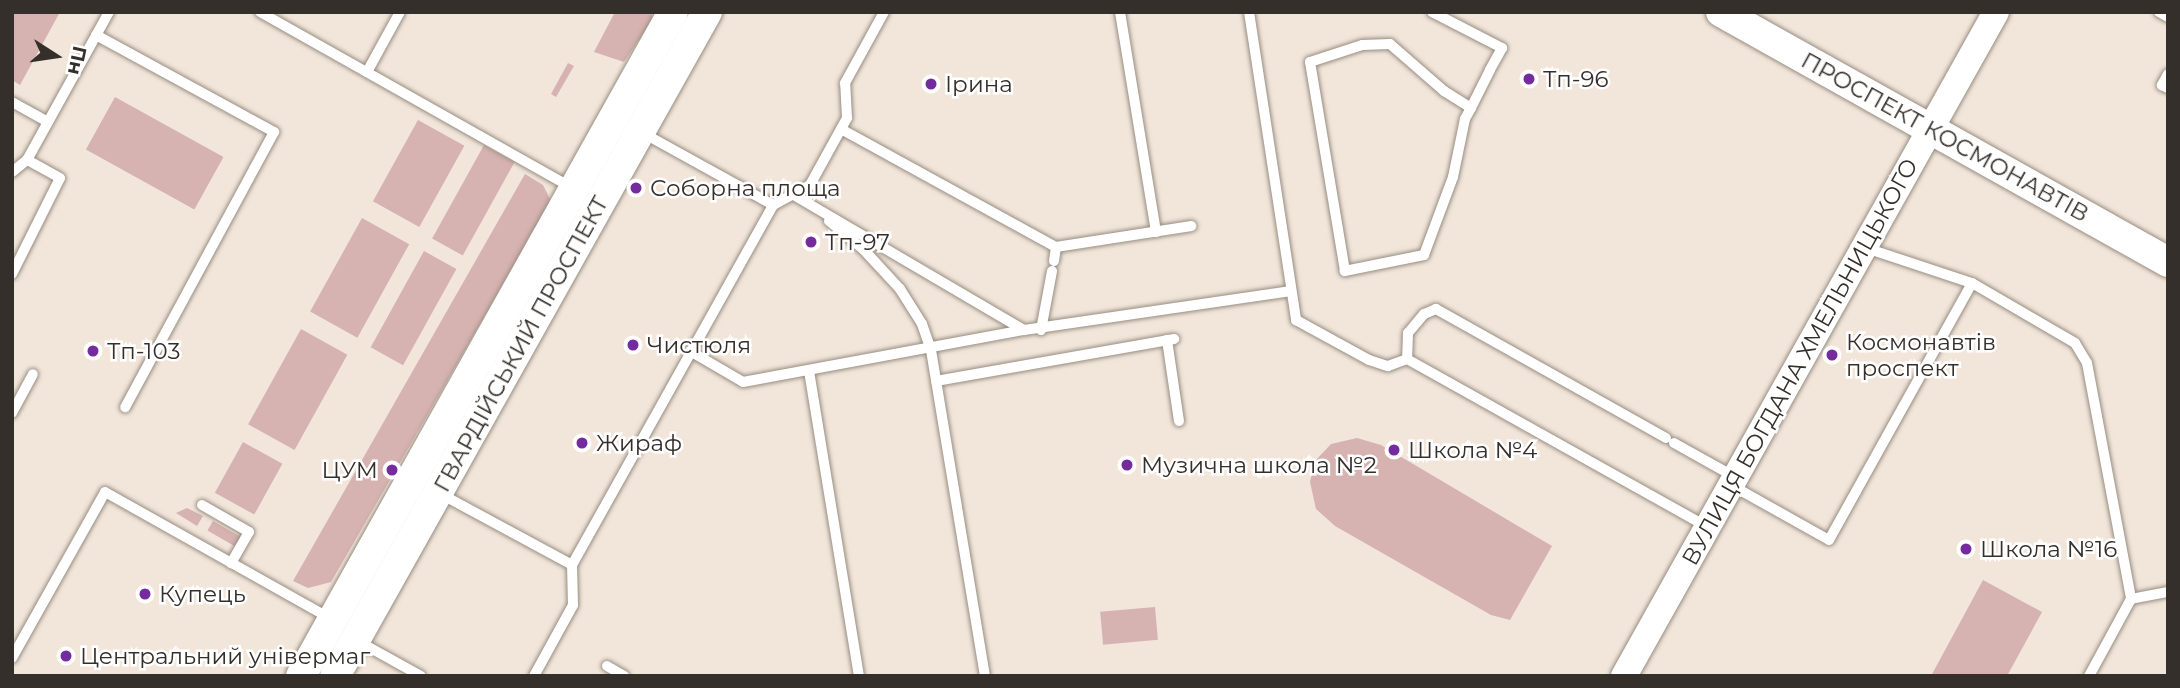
<!DOCTYPE html>
<html>
<head>
<meta charset="utf-8">
<style>
  body { margin:0 }
  #map { position:relative; width:2180px; height:688px; overflow:hidden; background:#f2e6da; font-family:Montserrat,sans-serif }
  div>[style] { position:absolute }
  .green>* { inset:0; background:#d6b2b0; transform-origin:0 0 }
  .roads { filter:drop-shadow(0 0 2px #988d82) drop-shadow(0 0 2px #988d82) }
  .service>* { height:10px; margin:-5px; padding:0 5px; transform-origin:5px; border-radius:5px; background:#fff }
  .tertiary>* { height:26px; margin:-13px; padding:0 13px; transform-origin:13px; border-radius:13px; background:#fff }
  .secondary>* { height:30px; margin:-15px; padding:0 15px; transform-origin:15px; border-radius:15px; background:#fff }
  .dots>* { width:19px; height:19px; translate:-50% -50%; box-sizing:border-box; border:4px solid #fff; border-radius:50% }
  span { translate:-50% -50%; white-space:nowrap; text-align:center; line-height:1.15; -webkit-text-stroke:5px #fff; paint-order:stroke }
  .poi-label { font-size:23px; color:#342f2b }
  .left { translate:0 -50%; text-align:left }
  .right { translate:-100% -50%; text-align:right }
  .street-label { font-size:23px; color:#342f2b }
  .frame { position:absolute; inset:0; border:14px solid #342f2b; pointer-events:none }
  .north { position:absolute; left:21px; top:21px; width:70px; height:70px; -webkit-text-stroke:5px #fff; paint-order:stroke; rotate:102deg; font-size:19px; font-weight:700; line-height:28px; text-align:center; color:#342f2b }
  .north::after { content:''; display:block; margin:auto; width:24px; height:32px; background:#342f2b; clip-path:polygon(50% 0,100% 100%,50% 72%,0 100%) }
</style>
</head>
<body>
<div id="map">
  <div class="green">
    <div style="clip-path:polygon(12px 12px,60px 12px,20px 85px,12px 80px)"></div>
    <div style="clip-path:polygon(615px 12px,651px 12px,653px 19px,624px 62px,594px 52px)"></div>
    <div style="clip-path:polygon(568px 63px,574px 66px,556px 97px,551px 94px)"></div>
    <div style="left:115px;top:97px;width:124px;height:60px;rotate:29deg"></div>
    <div style="left:418px;top:120px;width:53px;height:93px;rotate:29deg"></div>
    <div style="left:484px;top:145px;width:35px;height:107px;rotate:29deg"></div>
    <div style="clip-path:polygon(525px 174px,543px 185px,551px 201px,331px 582px,308px 588px,293px 581px)"></div>
    <div style="left:362px;top:218px;width:54px;height:107px;rotate:29deg"></div>
    <div style="left:424px;top:251px;width:37px;height:110px;rotate:29deg"></div>
    <div style="left:301px;top:329px;width:53px;height:109px;rotate:29deg"></div>
    <div style="clip-path:polygon(1357px 438px,1381px 445px,1552px 546px,1510px 620px,1491px 615px,1335px 526px,1316px 509px,1310px 482px,1315px 461px,1331px 444px)"></div>
    <div style="left:243px;top:442px;width:45px;height:58px;rotate:29deg"></div>
    <div style="clip-path:polygon(187px 508px,203px 516px,197px 526px,176px 513px)"></div>
    <div style="left:213px;top:521px;width:32px;height:11px;rotate:30deg"></div>
    <div style="clip-path:polygon(1983px 580px,2042px 612px,2007px 676px,1931px 676px)"></div>
    <div style="left:1155px;top:607px;width:33px;height:55px;rotate:85deg"></div>
  </div>
  <div class="roads">
    <div class="service">
      <div style="left:260px;top:12px;width:358px;rotate:29.4deg"></div>
      <div style="left:1120px;top:12px;width:223px;rotate:80.7deg"></div>
      <div style="left:1249px;top:12px;width:312px;rotate:81.3deg"></div>
      <div style="left:1296px;top:320px;width:83px;rotate:28.7deg"></div>
      <div style="left:1369px;top:360px;width:20px;rotate:18deg"></div>
      <div style="left:1388px;top:366px;width:20px;rotate:-20deg"></div>
      <div style="left:1432px;top:12px;width:79px;rotate:27.2deg"></div>
      <div style="left:1502px;top:48px;width:25px;rotate:119deg"></div>
      <div style="left:1490px;top:70px;width:42px;rotate:116.6deg"></div>
      <div style="left:1471px;top:108px;width:13px;rotate:119deg"></div>
      <div style="left:1465px;top:119px;width:59px;rotate:101.7deg"></div>
      <div style="left:1453px;top:177px;width:83px;rotate:110.4deg"></div>
      <div style="left:1424px;top:255px;width:81px;rotate:168.6deg"></div>
      <div style="left:1345px;top:271px;width:212px;rotate:-99.5deg"></div>
      <div style="left:1310px;top:62px;width:55px;rotate:-18.1deg"></div>
      <div style="left:1362px;top:45px;width:28px;rotate:-2deg"></div>
      <div style="left:1390px;top:44px;width:72px;rotate:41deg"></div>
      <div style="left:1444px;top:91px;width:32px;rotate:32deg"></div>
      <div style="left:2159px;top:12px;width:10px;rotate:29deg"></div>
      <div style="left:96px;top:35px;width:203px;rotate:28.6deg"></div>
      <div style="left:274px;top:132px;width:313px;rotate:118.4deg"></div>
      <div style="left:367px;top:72px;width:68px;rotate:-61.2deg"></div>
      <div style="left:2168px;top:74px;width:13px;rotate:119deg"></div>
      <div style="left:2162px;top:85px;width:7px;rotate:27deg"></div>
      <div style="left:12px;top:102px;width:41px;rotate:29.1deg"></div>
      <div style="left:841px;top:129px;width:245px;rotate:28.8deg"></div>
      <div style="left:1056px;top:247px;width:137px;rotate:-8.8deg"></div>
      <div style="left:643px;top:133px;width:149px;rotate:29deg"></div>
      <div style="left:773px;top:205px;width:42px;rotate:-28.4deg"></div>
      <div style="left:810px;top:185px;width:77px;rotate:-61.1deg"></div>
      <div style="left:847px;top:118px;width:35px;rotate:-93deg"></div>
      <div style="left:845px;top:83px;width:81px;rotate:-61.2deg"></div>
      <div style="left:12px;top:172px;width:19px;rotate:-39deg"></div>
      <div style="left:27px;top:160px;width:169px;rotate:-61deg"></div>
      <div style="left:792px;top:194px;width:269px;rotate:30.4deg"></div>
      <div style="left:1024px;top:330px;width:270px;rotate:-8.3deg"></div>
      <div style="left:829px;top:221px;width:45px;rotate:39.6deg"></div>
      <div style="left:864px;top:250px;width:53px;rotate:47.3deg"></div>
      <div style="left:900px;top:289px;width:41px;rotate:57.8deg"></div>
      <div style="left:922px;top:324px;width:28px;rotate:71deg"></div>
      <div style="left:931px;top:350px;width:330px;rotate:80.6deg"></div>
      <div style="left:1866px;top:248px;width:112px;rotate:18.3deg"></div>
      <div style="left:1972px;top:283px;width:119px;rotate:30.2deg"></div>
      <div style="left:2075px;top:343px;width:23px;rotate:59deg"></div>
      <div style="left:2087px;top:363px;width:240px;rotate:79.4deg"></div>
      <div style="left:2131px;top:599px;width:88px;rotate:118.6deg"></div>
      <div style="left:1054px;top:261px;width:14px;rotate:-82deg"></div>
      <div style="left:12px;top:274px;width:107px;rotate:-63.4deg"></div>
      <div style="left:60px;top:178px;width:38px;rotate:-151deg"></div>
      <div style="left:1041px;top:330px;width:60px;rotate:-79.4deg"></div>
      <div style="left:1167px;top:340px;width:82px;rotate:81.6deg"></div>
      <div style="left:690px;top:351px;width:61px;rotate:30.3deg"></div>
      <div style="left:743px;top:382px;width:286px;rotate:-10.5deg"></div>
      <div style="left:809px;top:371px;width:309px;rotate:80.7deg"></div>
      <div style="left:936px;top:381px;width:242px;rotate:-10deg"></div>
      <div style="left:12px;top:413px;width:44px;rotate:-61.7deg"></div>
      <div style="left:1666px;top:438px;width:264px;rotate:-150.7deg"></div>
      <div style="left:1436px;top:309px;width:13px;rotate:157deg"></div>
      <div style="left:1424px;top:314px;width:25px;rotate:130deg"></div>
      <div style="left:1408px;top:333px;width:26px;rotate:92deg"></div>
      <div style="left:1407px;top:359px;width:344px;rotate:29.2deg"></div>
      <div style="left:1674px;top:443px;width:70px;rotate:29.1deg"></div>
      <div style="left:1731px;top:485px;width:112px;rotate:29.3deg"></div>
      <div style="left:1829px;top:540px;width:294px;rotate:-60.9deg"></div>
      <div style="left:439px;top:493px;width:151px;rotate:28.4deg"></div>
      <div style="left:202px;top:505px;width:54px;rotate:29.9deg"></div>
      <div style="left:249px;top:532px;width:36px;rotate:120deg"></div>
      <div style="left:2131px;top:599px;width:38px;rotate:-11deg"></div>
      <div style="left:356px;top:640px;width:74px;rotate:29deg"></div>
      <div style="left:12px;top:658px;width:190px;rotate:-60.7deg"></div>
      <div style="left:105px;top:492px;width:259px;rotate:29.3deg"></div>
      <div style="left:607px;top:666px;width:20px;rotate:30deg"></div>
      <div style="left:534px;top:676px;width:81px;rotate:-61.2deg"></div>
      <div style="left:573px;top:605px;width:40px;rotate:-91.4deg"></div>
      <div style="left:572px;top:565px;width:412px;rotate:-60.8deg"></div>
    </div>
    <div class="tertiary">
      <div style="left:1624px;top:676px;width:761px;rotate:-60.74deg"></div>
    </div>
    <div class="secondary">
      <div style="left:1721px;top:12px;width:512px;rotate:29.22deg"></div>
      <div style="left:301px;top:676px;width:761px;rotate:-60.74deg"></div>
      <div style="left:335px;top:676px;width:761px;rotate:-60.74deg"></div>
    </div>
  </div>
  <div class="dots">
    <div style="left:1529px;top:79px;background:#742b9e"></div>
    <div style="left:931px;top:84px;background:#742b9e"></div>
    <div style="left:636px;top:188px;background:#742b9e"></div>
    <div style="left:811px;top:242px;background:#742b9e"></div>
    <div style="left:633px;top:345px;background:#742b9e"></div>
    <div style="left:93px;top:351px;background:#742b9e"></div>
    <div style="left:1832px;top:355px;background:#742b9e"></div>
    <div style="left:582px;top:443px;background:#742b9e"></div>
    <div style="left:1394px;top:450px;background:#742b9e"></div>
    <div style="left:1127px;top:465px;background:#742b9e"></div>
    <div style="left:392px;top:470px;background:#742b9e"></div>
    <div style="left:1966px;top:549px;background:#742b9e"></div>
    <div style="left:145px;top:594px;background:#742b9e"></div>
    <div style="left:66px;top:656px;background:#742b9e"></div>
  </div>
  <div class="poi-label">
    <span class="left" style="left:1543px;top:79px">Тп-96</span>
    <span class="left" style="left:945px;top:84px">Ірина</span>
    <span class="left" style="left:650px;top:188px">Соборна площа</span>
    <span class="left" style="left:825px;top:242px">Тп-97</span>
    <span class="left" style="left:1846px;top:355px">Космонавтів<br>проспект</span>
    <span class="left" style="left:647px;top:345px">Чистюля</span>
    <span class="left" style="left:107px;top:351px">Тп-103</span>
    <span class="left" style="left:596px;top:443px">Жираф</span>
    <span class="left" style="left:1408px;top:450px">Школа №4</span>
    <span class="left" style="left:1141px;top:465px">Музична школа №2</span>
    <span class="right" style="left:378px;top:470px">ЦУМ</span>
    <span class="left" style="left:1980px;top:549px">Школа №16</span>
    <span class="left" style="left:159px;top:594px">Купець</span>
    <span class="left" style="left:80px;top:656px">Центральний універмаг</span>
  </div>
  <div class="street-label">
    <span style="left:1945px;top:137px;rotate:29deg">ПРОСПЕКТ КОСМОНАВТІВ</span>
    <span style="left:521px;top:344px;rotate:-61deg">ГВАРДІЙСЬКИЙ ПРОСПЕКТ</span>
    <span style="left:1800px;top:362px;rotate:-61deg">ВУЛИЦЯ БОГДАНА ХМЕЛЬНИЦЬКОГО</span>
  </div>
  <div class="frame"></div>
  <div class="north">Пн</div>
</div>
</body>
</html>
